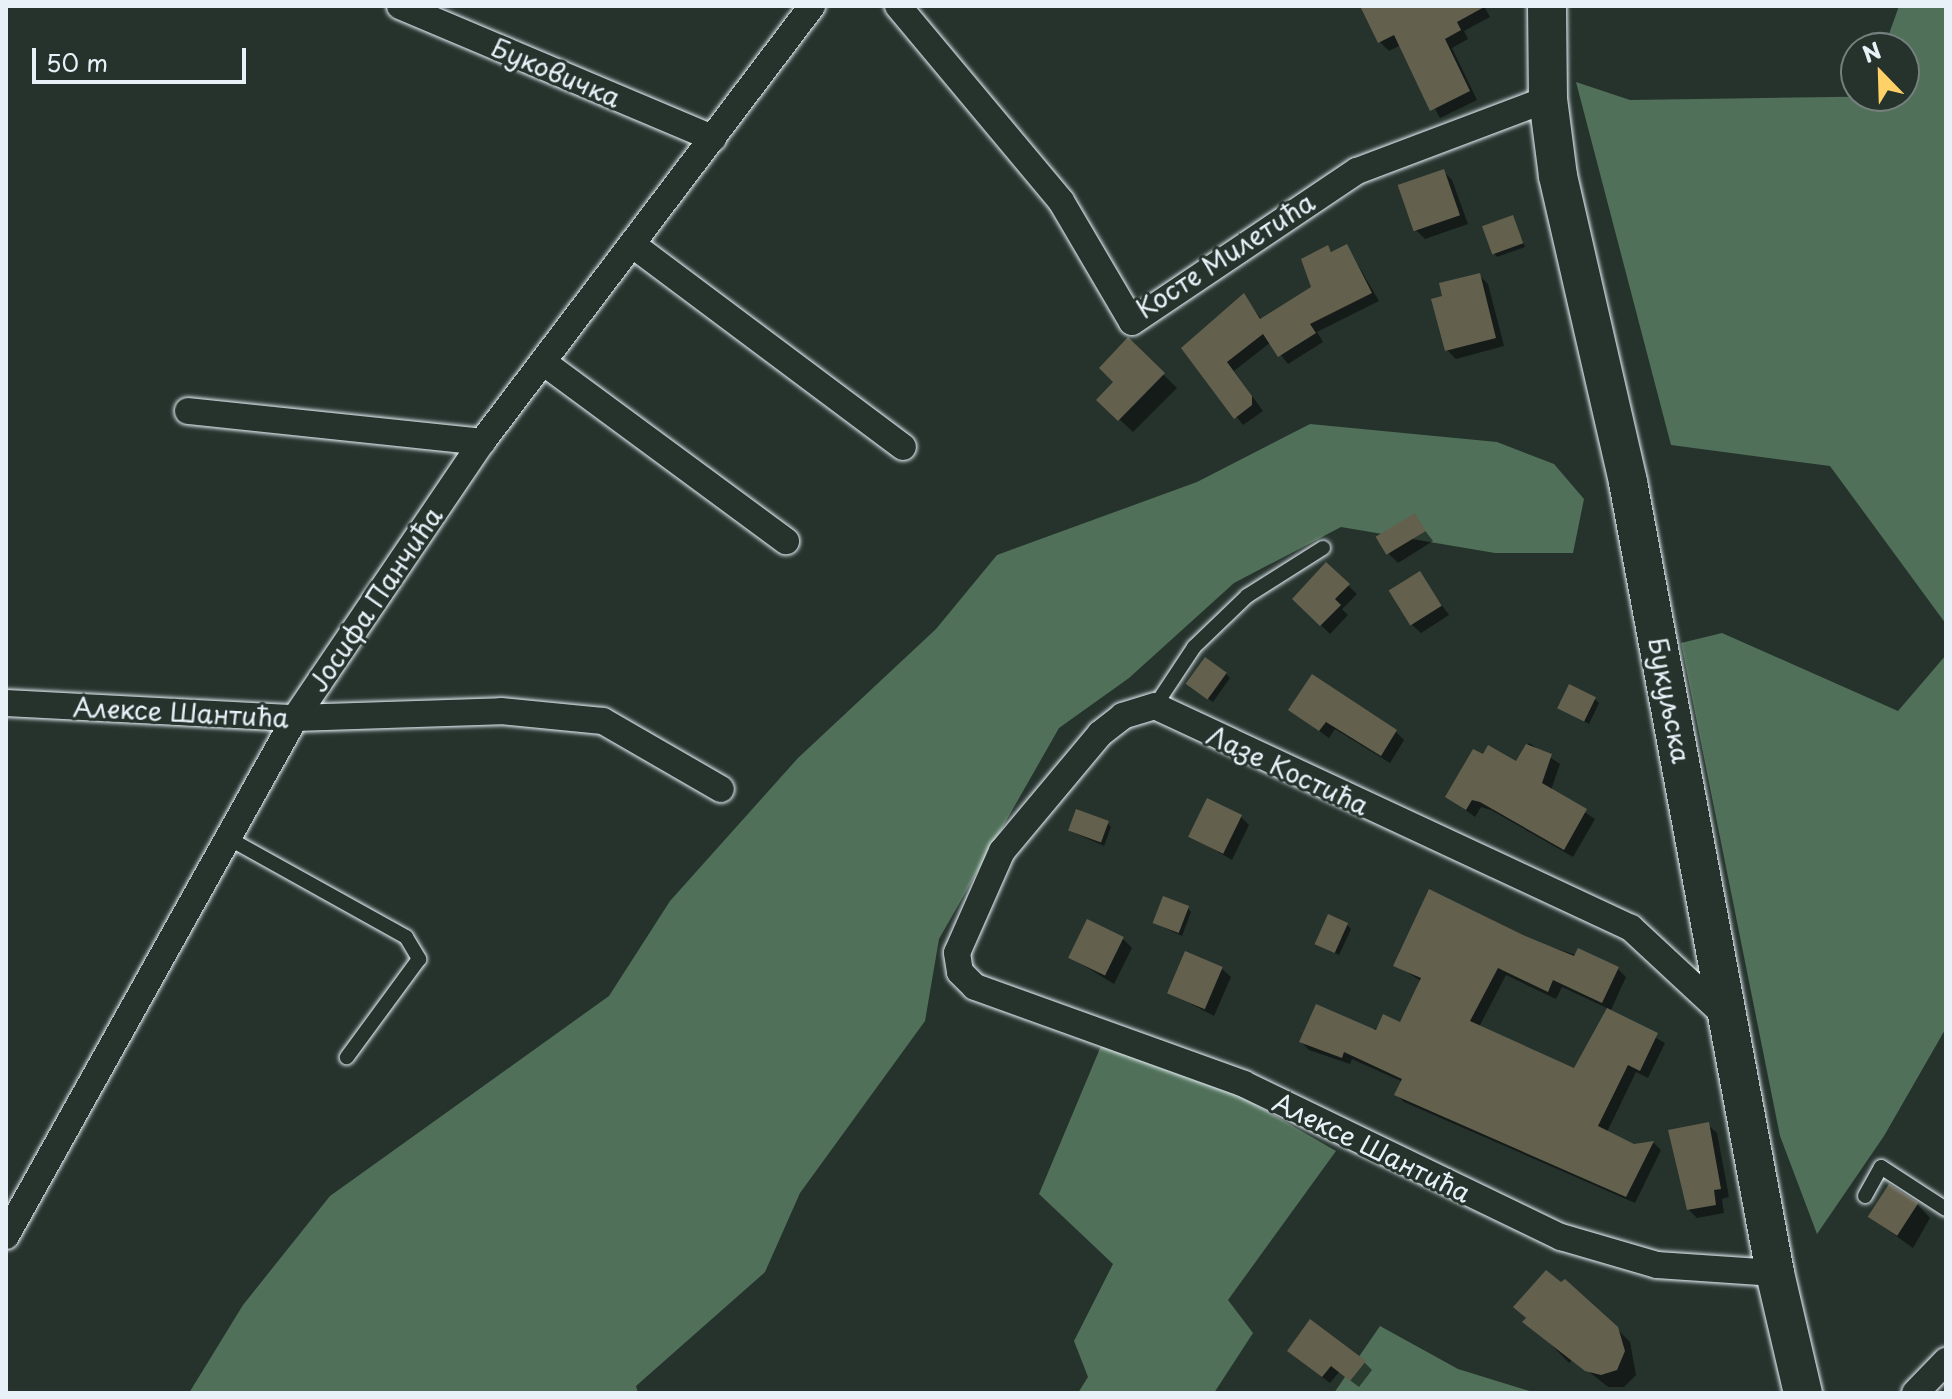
<!DOCTYPE html>
<html>
<head>
<meta charset="utf-8">
<style>
  body { margin:0 }
  #map { position:relative; width:1952px; height:1399px; overflow:hidden; background:#26332d; font-family:"Playpen Sans",sans-serif }
  div>[style] { position:absolute }
  .green>* { inset:0; background:#507059 }
  .shadow>* { inset:0; background:#0007 }
  .building>* { inset:0; background:#64604e; transform-origin:0 0 }
  .roads { filter:drop-shadow(0 0 2px #e8f1f8) drop-shadow(0 0 2px #e8f1f8) }
  .service>* { height:14px; margin:-7px; padding:0 7px; transform-origin:7px; border-radius:7px; background:#26332d }
  .minor>* { height:26px; margin:-13px; padding:0 13px; transform-origin:13px; border-radius:13px; background:#26332d }
  .secondary>* { height:38px; margin:-19px; padding:0 19px; transform-origin:19px; border-radius:19px; background:#26332d }
  span { translate:-50% -50%; white-space:nowrap; text-align:center; line-height:1.15; -webkit-text-stroke:6px #26332d; paint-order:stroke }
  .street-label { font-size:26px; color:#e8f1f8 }
  .frame { position:absolute; inset:0; border:8px solid #e8f1f8; pointer-events:none }
  .north { position:absolute; left:1840px; top:32px; width:80px; height:80px; box-sizing:border-box; background:#26332d; border:2px solid #747f7e; border-radius:50%; rotate:337deg; font-size:22px; font-weight:700; line-height:32px; text-align:center; color:#e8f1f8 }
  .north::after { content:''; display:block; margin:auto; width:28px; height:36px; background:#ffd166; clip-path:polygon(50% 0,100% 100%,50% 72%,0 100%) }
  .scale { position:absolute; left:32px; top:48px; width:214px; height:36px; box-sizing:border-box; border:4px solid #e8f1f8; border-top:0; padding-left:10px; font-size:24px; line-height:28px; white-space:nowrap; color:#e8f1f8; -webkit-text-stroke:6px #26332d; paint-order:stroke }
</style>
</head>
<body>
<div id="map">
  <div class="green">
    <div style="clip-path:polygon(1899px 6px,1946px 6px,1946px 624px,1830px 466px,1671px 445px,1576px 82px,1630px 100px,1904px 96px,1904px 48px,1884px 48px)"></div>
    <div style="clip-path:polygon(1310px 424px,1497px 442px,1554px 464px,1584px 499px,1573px 553px,1495px 553px,1341px 527px,1234px 583px,1129px 678px,1059px 728px,939px 939px,925px 1021px,800px 1193px,765px 1272px,636px 1386px,638px 1393px,189px 1393px,243px 1305px,330px 1196px,609px 996px,670px 901px,798px 758px,936px 629px,997px 555px,1197px 482px)"></div>
    <div style="clip-path:polygon(1722px 633px,1898px 711px,1946px 655px,1946px 1028px,1884px 1136px,1817px 1234px,1780px 1136px,1681px 643px)"></div>
    <div style="clip-path:polygon(1101px 1046px,1232px 1091px,1336px 1151px,1228px 1300px,1253px 1333px,1214px 1393px,1078px 1393px,1088px 1377px,1074px 1341px,1113px 1264px,1039px 1194px)"></div>
    <div style="clip-path:polygon(1380px 1326px,1458px 1369px,1536px 1393px,1334px 1393px)"></div>
  </div>
  <div class="shadow">
    <div style="clip-path:polygon(1362px 6px,1484px 6px,1490px 17px,1464px 31px,1468px 39px,1452px 48px,1477px 100px,1440px 118px,1401px 45px,1389px 51px,1380px 42px)"></div>
    <div style="clip-path:polygon(1443px 171px,1452px 180px,1468px 224px,1425px 239px,1416px 230px,1400px 188px)"></div>
    <div style="clip-path:polygon(1512px 218px,1525px 247px,1497px 257px,1494px 253px)"></div>
    <div style="clip-path:polygon(1347px 246px,1379px 301px,1317px 332px,1323px 342px,1288px 364px,1271px 342px,1234px 371px,1263px 411px,1243px 425px,1184px 348px,1244px 296px,1262px 320px,1313px 288px,1328px 248px,1333px 253px)"></div>
    <div style="clip-path:polygon(1479px 275px,1488px 284px,1504px 346px,1456px 359px,1447px 350px)"></div>
    <div style="clip-path:polygon(1128px 340px,1177px 388px,1133px 432px,1099px 400px,1116px 382px)"></div>
    <div style="clip-path:polygon(1414px 516px,1433px 541px,1398px 563px,1389px 554px)"></div>
    <div style="clip-path:polygon(1327px 565px,1357px 594px,1342px 609px,1348px 615px,1330px 634px,1294px 599px)"></div>
    <div style="clip-path:polygon(1419px 574px,1449px 615px,1421px 633px,1412px 625px)"></div>
    <div style="clip-path:polygon(1226px 674px,1230px 678px,1213px 702px,1192px 687px)"></div>
    <div style="clip-path:polygon(1595px 699px,1599px 703px,1589px 724px,1559px 707px)"></div>
    <div style="clip-path:polygon(1290px 710px,1396px 732px,1404px 740px,1390px 763px,1335px 729px,1329px 738px)"></div>
    <div style="clip-path:polygon(1529px 743px,1560px 764px,1551px 790px,1595px 819px,1573px 857px,1491px 810px,1481px 807px,1475px 817px,1448px 797px,1517px 764px)"></div>
    <div style="clip-path:polygon(1240px 816px,1249px 825px,1232px 860px,1191px 836px)"></div>
    <div style="clip-path:polygon(1107px 823px,1111px 827px,1104px 846px,1070px 831px)"></div>
    <div style="clip-path:polygon(1188px 908px,1191px 912px,1182px 936px,1155px 923px)"></div>
    <div style="clip-path:polygon(1347px 925px,1351px 929px,1339px 955px,1317px 943px)"></div>
    <div style="clip-path:polygon(evenodd,1522px 937px,1618px 969px,1626px 977px,1610px 1012px,1665px 1043px,1648px 1078px,1636px 1072px,1607px 1132px,1634px 1146px,1654px 1143px,1661px 1150px,1635px 1203px,1404px 1102px,1396px 1094px,1403px 1082px,1352px 1059px,1350px 1064px,1309px 1050px,1301px 1042px,1401px 1024px,1421px 981px,1396px 965px,1522px 937px,1506px 975px,1556px 999px,1562px 987px,1609px 1009px,1575px 1070px,1479px 1027px,1506px 975px)"></div>
    <div style="clip-path:polygon(1123px 939px,1132px 948px,1114px 984px,1070px 957px)"></div>
    <div style="clip-path:polygon(1222px 969px,1231px 977px,1214px 1016px,1170px 993px)"></div>
    <div style="clip-path:polygon(1708px 1125px,1717px 1133px,1729px 1197px,1722px 1199px,1724px 1213px,1697px 1218px,1688px 1209px)"></div>
    <div style="clip-path:polygon(1917px 1204px,1930px 1218px,1913px 1248px,1871px 1218px)"></div>
    <div style="clip-path:polygon(1515px 1307px,1616px 1328px,1630px 1342px,1636px 1375px,1624px 1387px,1608px 1387px,1573px 1359px,1569px 1363px)"></div>
    <div style="clip-path:polygon(1297px 1358px,1364px 1362px,1372px 1370px,1359px 1387px,1339px 1372px,1330px 1383px)"></div>
  </div>
  <div class="building">
    <div style="clip-path:polygon(1360px 6px,1486px 6px,1457px 22px,1461px 30px,1445px 39px,1470px 91px,1430px 111px,1394px 35px,1378px 43px)"></div>
    <div style="left:1444px;top:169px;width:49px;height:49px;rotate:71deg"></div>
    <div style="left:1513px;top:215px;width:30px;height:33px;rotate:70deg"></div>
    <div style="clip-path:polygon(1347px 244px,1372px 293px,1310px 324px,1316px 333px,1278px 357px,1263px 334px,1227px 362px,1252px 396px,1252px 405px,1234px 419px,1181px 348px,1244px 293px,1260px 319px,1311px 287px,1301px 259px,1328px 245px,1331px 252px)"></div>
    <div style="clip-path:polygon(1480px 273px,1496px 338px,1445px 351px,1431px 299px,1442px 296px,1439px 283px)"></div>
    <div style="clip-path:polygon(1128px 337px,1165px 373px,1118px 421px,1096px 400px,1113px 382px,1099px 368px)"></div>
    <div style="left:1415px;top:513px;width:21px;height:46px;rotate:59deg"></div>
    <div style="clip-path:polygon(1326px 562px,1350px 584px,1335px 599px,1341px 605px,1320px 626px,1292px 599px)"></div>
    <div style="left:1420px;top:571px;width:41px;height:37px;rotate:58deg"></div>
    <div style="left:1205px;top:657px;width:27px;height:33px;rotate:36deg"></div>
    <div style="clip-path:polygon(1312px 674px,1397px 730px,1381px 756px,1326px 722px,1319px 731px,1288px 710px)"></div>
    <div style="left:1569px;top:684px;width:30px;height:27px;rotate:26deg"></div>
    <div style="clip-path:polygon(1526px 744px,1552px 754px,1542px 783px,1587px 809px,1564px 850px,1480px 802px,1472px 800px,1466px 810px,1445px 797px,1473px 749px,1483px 754px,1488px 745px,1516px 761px)"></div>
    <div style="left:1207px;top:798px;width:39px;height:43px;rotate:26deg"></div>
    <div style="left:1076px;top:809px;width:35px;height:23px;rotate:20deg"></div>
    <div style="clip-path:polygon(1429px 889px,1523px 935px,1574px 956px,1578px 948px,1619px 967px,1602px 1003px,1553px 980px,1548px 992px,1498px 968px,1470px 1021px,1574px 1068px,1607px 1008px,1658px 1033px,1640px 1071px,1628px 1065px,1598px 1126px,1634px 1144px,1654px 1141px,1626px 1197px,1394px 1095px,1402px 1079px,1344px 1052px,1342px 1058px,1299px 1042px,1316px 1004px,1376px 1030px,1383px 1014px,1400px 1022px,1421px 978px,1393px 966px)"></div>
    <div style="left:1163px;top:896px;width:28px;height:29px;rotate:21deg"></div>
    <div style="left:1328px;top:914px;width:22px;height:33px;rotate:24deg"></div>
    <div style="left:1087px;top:919px;width:41px;height:43px;rotate:26deg"></div>
    <div style="left:1185px;top:951px;width:41px;height:46px;rotate:23deg"></div>
    <div style="clip-path:polygon(1709px 1122px,1721px 1189px,1714px 1190px,1716px 1205px,1687px 1210px,1668px 1130px)"></div>
    <div style="left:1889px;top:1184px;width:35px;height:39px;rotate:33deg"></div>
    <div style="clip-path:polygon(1546px 1270px,1561px 1282px,1565px 1279px,1618px 1327px,1625px 1351px,1617px 1370px,1601px 1375px,1585px 1371px,1522px 1322px,1526px 1318px,1513px 1307px)"></div>
    <div style="clip-path:polygon(1310px 1319px,1366px 1361px,1350px 1381px,1331px 1366px,1322px 1377px,1287px 1351px)"></div>
  </div>
  <div class="roads">
    <div class="service">
      <div style="left:1155px;top:706px;width:71px;rotate:-56.5deg"></div>
      <div style="left:1194px;top:647px;width:74px;rotate:-43.9deg"></div>
      <div style="left:1247px;top:596px;width:90px;rotate:-32.3deg"></div>
      <div style="left:228px;top:838px;width:204px;rotate:29.1deg"></div>
      <div style="left:406px;top:937px;width:26px;rotate:59deg"></div>
      <div style="left:419px;top:959px;width:122px;rotate:126.3deg"></div>
      <div style="left:1865px;top:1196px;width:33px;rotate:-61deg"></div>
      <div style="left:1881px;top:1167px;width:77px;rotate:32.9deg"></div>
    </div>
    <div class="minor">
      <div style="left:400px;top:6px;width:340px;rotate:22.9deg"></div>
      <div style="left:898px;top:6px;width:254px;rotate:50.1deg"></div>
      <div style="left:1061px;top:201px;width:140px;rotate:59.6deg"></div>
      <div style="left:1132px;top:322px;width:271px;rotate:-33.9deg"></div>
      <div style="left:1357px;top:171px;width:204px;rotate:-20.7deg"></div>
      <div style="left:633px;top:245px;width:337px;rotate:36.8deg"></div>
      <div style="left:543px;top:362px;width:302px;rotate:36.4deg"></div>
      <div style="left:188px;top:411px;width:296px;rotate:6deg"></div>
      <div style="left:6px;top:703px;width:289px;rotate:3deg"></div>
      <div style="left:295px;top:718px;width:206px;rotate:-1.9deg"></div>
      <div style="left:501px;top:711px;width:102px;rotate:5.6deg"></div>
      <div style="left:603px;top:721px;width:136px;rotate:30deg"></div>
      <div style="left:1729px;top:1019px;width:134px;rotate:-137.1deg"></div>
      <div style="left:1631px;top:928px;width:525px;rotate:-155deg"></div>
      <div style="left:1155px;top:706px;width:34px;rotate:163deg"></div>
      <div style="left:1123px;top:716px;width:29px;rotate:142deg"></div>
      <div style="left:1100px;top:734px;width:153px;rotate:129.9deg"></div>
      <div style="left:1002px;top:851px;width:111px;rotate:113.8deg"></div>
      <div style="left:957px;top:953px;width:19px;rotate:81deg"></div>
      <div style="left:960px;top:972px;width:21px;rotate:45deg"></div>
      <div style="left:975px;top:987px;width:286px;rotate:19.8deg"></div>
      <div style="left:1244px;top:1084px;width:352px;rotate:25.8deg"></div>
      <div style="left:1561px;top:1237px;width:100px;rotate:16.3deg"></div>
      <div style="left:1657px;top:1265px;width:118px;rotate:3.9deg"></div>
      <div style="left:6px;top:1236px;width:593px;rotate:-60.84deg"></div>
      <div style="left:295px;top:718px;width:333px;rotate:-55.9deg"></div>
      <div style="left:482px;top:442px;width:547px;rotate:-52.88deg"></div>
      <div style="left:1915px;top:1393px;width:45px;rotate:-45.9deg"></div>
    </div>
    <div class="secondary">
      <div style="left:1547px;top:6px;width:93px;rotate:89.4deg"></div>
      <div style="left:1548px;top:99px;width:78px;rotate:82.6deg"></div>
      <div style="left:1558px;top:176px;width:314px;rotate:77.1deg"></div>
      <div style="left:1628px;top:482px;width:805px;rotate:79.47deg"></div>
      <div style="left:1775px;top:1273px;width:123px;rotate:76.9deg"></div>
    </div>
  </div>
  <div class="street-label">
    <span style="left:556px;top:72px;rotate:23deg">Буковичка</span>
    <span style="left:1225px;top:255px;rotate:-33deg">Косте Милетића</span>
    <span style="left:375px;top:599px;rotate:-56deg">Јосифа Панчића</span>
    <span style="left:1670px;top:700px;rotate:79deg">Букуљска</span>
    <span style="left:181px;top:712px;rotate:3deg">Алексе Шантића</span>
    <span style="left:1288px;top:770px;rotate:25deg">Лазе Костића</span>
    <span style="left:1372px;top:1147px;rotate:26deg">Алексе Шантића</span>
  </div>
  <div class="frame"></div>
  <div class="north">N</div>
  <div class="scale">50 m</div>
</div>
</body>
</html>
